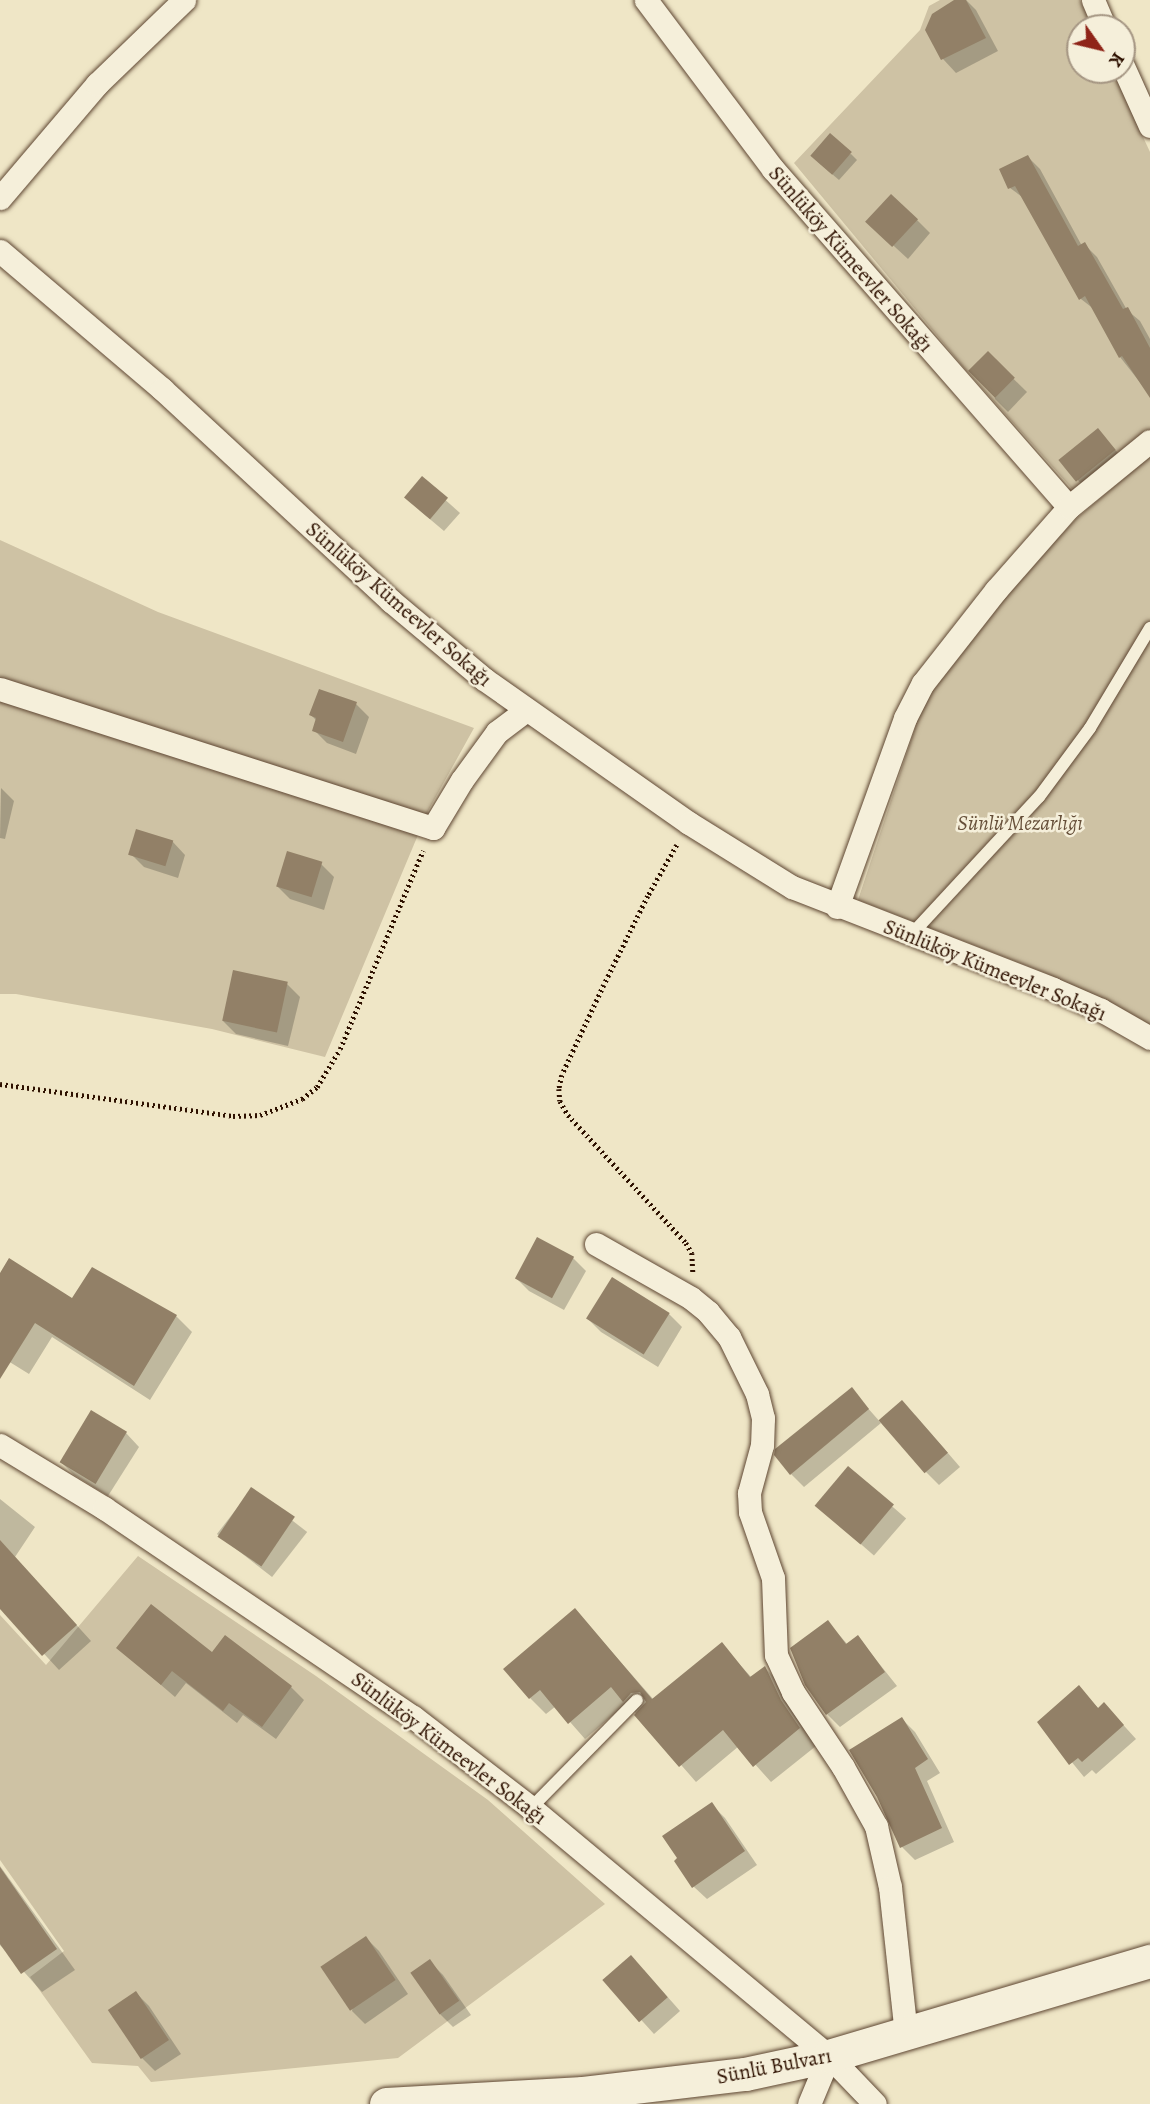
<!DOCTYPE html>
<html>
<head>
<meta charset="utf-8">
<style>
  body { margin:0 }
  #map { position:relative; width:1150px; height:2104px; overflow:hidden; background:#efe6c6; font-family:Alegreya,serif }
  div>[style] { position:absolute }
  .green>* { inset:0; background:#cec2a4 }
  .shadow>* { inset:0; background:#0003; transform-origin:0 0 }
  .building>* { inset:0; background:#928067; transform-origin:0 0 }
  .path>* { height:4.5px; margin-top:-2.25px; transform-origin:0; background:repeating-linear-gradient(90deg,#2e1100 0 2px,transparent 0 5.5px) }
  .roads { filter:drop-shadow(0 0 2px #5e4632) drop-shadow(0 0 2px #5e4632) }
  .lane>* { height:12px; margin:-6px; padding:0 6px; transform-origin:6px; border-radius:6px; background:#f5efda }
  .street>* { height:23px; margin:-11.5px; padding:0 11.5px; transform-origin:11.5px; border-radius:11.5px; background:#f5efda }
  .secondary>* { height:33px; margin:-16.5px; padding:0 16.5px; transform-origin:16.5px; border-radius:16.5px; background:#f5efda }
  span { translate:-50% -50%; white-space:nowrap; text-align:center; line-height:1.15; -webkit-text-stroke:5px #f5efda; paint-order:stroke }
  .street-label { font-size:21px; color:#2e1100 }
  .park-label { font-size:21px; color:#664f39; font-style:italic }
  .north { position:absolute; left:1066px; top:14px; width:70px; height:70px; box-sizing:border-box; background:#f5efda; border:2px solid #a59683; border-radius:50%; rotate:124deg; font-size:19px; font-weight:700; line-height:28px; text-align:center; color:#2e1100 }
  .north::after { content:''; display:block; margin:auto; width:24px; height:32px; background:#8f2418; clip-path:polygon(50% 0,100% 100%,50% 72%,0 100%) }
</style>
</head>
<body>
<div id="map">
  <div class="green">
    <div style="clip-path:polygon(940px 0,1080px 0,1093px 28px,1080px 28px,1080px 70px,1112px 70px,1150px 152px,1150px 433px,1075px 492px,964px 368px,794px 163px,920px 30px,929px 6px)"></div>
    <div style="clip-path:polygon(1150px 456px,1150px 1025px,1114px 1004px,1043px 972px,858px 900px,925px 698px,1014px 584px,1076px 519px)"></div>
    <div style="clip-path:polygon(0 540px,158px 612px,474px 728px,428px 811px,325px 1057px,212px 1029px,16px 994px,0 994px)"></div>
    <div style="clip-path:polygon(138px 1556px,316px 1676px,488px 1800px,605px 1904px,398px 2058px,151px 2082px,138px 2066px,92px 2063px,30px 1977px,64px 1951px,0 1860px,0 1615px,46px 1665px)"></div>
  </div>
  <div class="shadow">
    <div style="clip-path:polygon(958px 0,966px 0,976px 10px,998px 51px,956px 73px,943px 59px,927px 30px)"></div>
    <div style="clip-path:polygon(851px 154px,857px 160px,839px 180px,818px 162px)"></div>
    <div style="clip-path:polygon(1028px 157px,1040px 169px,1082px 246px,1084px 244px,1097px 257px,1127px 310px,1140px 321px,1150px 339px,1150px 395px,1120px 357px,1095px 310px,1081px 299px,1025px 199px,1010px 188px,1001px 170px)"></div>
    <div style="clip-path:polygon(917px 220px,930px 233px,908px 259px,882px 235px)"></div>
    <div style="clip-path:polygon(988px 354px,1027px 392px,1008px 412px,995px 399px)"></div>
    <div style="left:1098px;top:430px;width:45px;height:48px;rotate:49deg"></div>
    <div style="clip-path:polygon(422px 479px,460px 513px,444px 531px,419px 510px)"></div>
    <div style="clip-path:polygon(356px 704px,369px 717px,356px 754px,327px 743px,314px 730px,317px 721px,311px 715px)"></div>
    <div style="clip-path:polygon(1px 788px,14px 801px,5px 839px,0 838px)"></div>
    <div style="clip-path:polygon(172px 841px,185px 855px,178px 878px,144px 867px,131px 854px)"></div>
    <div style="clip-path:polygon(321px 864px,334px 877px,324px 910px,290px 899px,277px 886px)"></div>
    <div style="clip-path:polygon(287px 984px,300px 997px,288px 1046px,236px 1034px,223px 1021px)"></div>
    <div style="clip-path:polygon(573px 1258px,586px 1271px,564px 1310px,529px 1291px,516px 1278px)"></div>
    <div style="clip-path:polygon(0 1276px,72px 1301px,176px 1316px,192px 1332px,150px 1400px,52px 1337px,29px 1374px,0 1356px)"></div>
    <div style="clip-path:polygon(669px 1314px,682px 1327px,658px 1367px,601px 1332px,588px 1319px)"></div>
    <div style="clip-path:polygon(851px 1389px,881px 1423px,804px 1487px,791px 1474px)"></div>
    <div style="clip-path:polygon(915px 1415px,960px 1467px,939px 1485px,926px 1472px)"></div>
    <div style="clip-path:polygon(126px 1433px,139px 1447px,108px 1496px,74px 1475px,61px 1462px)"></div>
    <div style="left:848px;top:1468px;width:77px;height:49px;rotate:41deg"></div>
    <div style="left:252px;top:1489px;width:70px;height:57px;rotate:38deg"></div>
    <div style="clip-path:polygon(0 1499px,35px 1527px,15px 1557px,91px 1641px,59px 1670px,0 1606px)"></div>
    <div style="clip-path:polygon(575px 1610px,654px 1700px,722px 1645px,752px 1678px,765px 1668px,781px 1684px,816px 1746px,771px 1782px,739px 1746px,696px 1782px,627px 1703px,585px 1739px,556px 1706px,546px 1714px,530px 1698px)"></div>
    <div style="clip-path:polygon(828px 1622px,848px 1645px,858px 1637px,897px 1686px,840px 1727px,827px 1714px)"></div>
    <div style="clip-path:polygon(118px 1648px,212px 1655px,291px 1687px,304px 1700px,276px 1739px,243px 1715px,237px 1723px,186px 1683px,175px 1697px)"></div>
    <div style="clip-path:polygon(1079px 1688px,1099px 1709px,1117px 1718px,1136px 1739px,1096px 1774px,1092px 1770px,1084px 1777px,1039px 1722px)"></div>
    <div style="clip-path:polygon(902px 1719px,915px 1732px,940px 1773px,927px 1781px,954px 1842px,915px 1860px,902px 1847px)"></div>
    <div style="clip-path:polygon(712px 1805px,725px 1818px,757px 1865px,707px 1899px,693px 1886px)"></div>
    <div style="clip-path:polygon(0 1866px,75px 1970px,42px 1992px,0 1945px)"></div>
    <div style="clip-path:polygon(366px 1938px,379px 1951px,408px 1994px,365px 2024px,352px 2011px)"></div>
    <div style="clip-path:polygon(430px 1962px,443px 1975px,471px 2015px,453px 2027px,440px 2014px)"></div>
    <div style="clip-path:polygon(644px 1970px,680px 2011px,654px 2034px,605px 1980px)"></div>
    <div style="clip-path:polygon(136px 1993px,149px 2006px,181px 2054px,155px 2071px,142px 2058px)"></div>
  </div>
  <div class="building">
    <div style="clip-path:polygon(954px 0,966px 0,986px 38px,941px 60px,925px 30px,932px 14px)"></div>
    <div style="left:830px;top:133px;width:29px;height:30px;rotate:41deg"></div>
    <div style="clip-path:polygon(1028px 155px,1078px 246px,1085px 242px,1123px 309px,1128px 307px,1150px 348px,1150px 398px,1122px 356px,1119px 358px,1085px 296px,1079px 300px,1015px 186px,1008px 189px,999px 169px)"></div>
    <div style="left:891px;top:194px;width:37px;height:38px;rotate:43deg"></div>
    <div style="left:988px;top:351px;width:38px;height:28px;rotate:45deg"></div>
    <div style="left:1098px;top:428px;width:28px;height:51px;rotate:51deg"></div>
    <div style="left:422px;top:476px;width:34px;height:28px;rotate:40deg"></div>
    <div style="clip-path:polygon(319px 689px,357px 702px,343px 742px,312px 731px,316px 718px,309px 715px)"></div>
    <div style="left:136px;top:829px;width:39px;height:27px;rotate:17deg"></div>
    <div style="left:287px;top:851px;width:37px;height:37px;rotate:17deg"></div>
    <div style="left:233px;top:970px;width:56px;height:52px;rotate:12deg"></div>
    <div style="left:537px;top:1237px;width:42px;height:47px;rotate:28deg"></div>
    <div style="clip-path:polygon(9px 1258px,72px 1298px,92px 1267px,177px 1315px,134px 1386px,35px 1323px,0 1379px,0 1273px)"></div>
    <div style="left:612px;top:1277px;width:68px;height:49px;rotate:32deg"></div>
    <div style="clip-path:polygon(852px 1387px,869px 1409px,790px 1475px,774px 1455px,775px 1449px)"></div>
    <div style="left:902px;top:1400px;width:70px;height:31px;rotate:49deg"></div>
    <div style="left:91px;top:1410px;width:42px;height:61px;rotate:31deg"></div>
    <div style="left:848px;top:1466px;width:60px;height:52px;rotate:40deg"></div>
    <div style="left:251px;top:1487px;width:53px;height:60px;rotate:34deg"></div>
    <div style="clip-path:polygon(0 1540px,77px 1625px,42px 1656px,0 1609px)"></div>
    <div style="clip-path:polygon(151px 1604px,212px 1652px,225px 1635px,292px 1686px,262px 1727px,229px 1703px,223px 1711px,172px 1671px,161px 1685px,116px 1648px)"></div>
    <div style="clip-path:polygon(575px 1608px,652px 1699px,722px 1642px,750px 1677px,765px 1666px,781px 1700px,800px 1728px,753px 1767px,723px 1730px,679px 1767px,634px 1715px,646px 1702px,640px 1692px,631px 1693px,623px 1702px,611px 1687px,568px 1724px,540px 1690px,529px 1699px,503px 1669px)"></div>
    <div style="clip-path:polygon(828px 1620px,846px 1644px,858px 1635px,885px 1672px,826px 1715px,805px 1685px,790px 1648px)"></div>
    <div style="clip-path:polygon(1079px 1685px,1098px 1708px,1104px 1702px,1124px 1725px,1082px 1762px,1078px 1758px,1069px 1765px,1037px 1722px)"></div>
    <div style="clip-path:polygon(902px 1717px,928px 1759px,915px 1768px,942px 1828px,900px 1848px,877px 1797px,849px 1750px)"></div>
    <div style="clip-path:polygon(712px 1802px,745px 1851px,692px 1888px,674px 1861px,677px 1858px,662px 1836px)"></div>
    <div style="clip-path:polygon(0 1867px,57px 1949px,21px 1974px,0 1944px)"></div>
    <div style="left:366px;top:1936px;width:53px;height:55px;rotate:56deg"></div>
    <div style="left:631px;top:1955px;width:56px;height:38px;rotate:49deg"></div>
    <div style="left:430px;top:1959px;width:51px;height:24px;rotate:55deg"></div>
    <div style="left:136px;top:1991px;width:59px;height:34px;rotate:56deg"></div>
  </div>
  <div class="path">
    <div style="left:677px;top:845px;width:59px;rotate:119.6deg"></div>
    <div style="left:648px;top:896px;width:99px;rotate:116.3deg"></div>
    <div style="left:604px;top:985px;width:99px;rotate:115deg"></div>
    <div style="left:562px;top:1075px;width:14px;rotate:102deg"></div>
    <div style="left:559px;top:1089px;width:12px;rotate:85deg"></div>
    <div style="left:560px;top:1101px;width:16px;rotate:60deg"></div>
    <div style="left:568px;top:1115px;width:174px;rotate:47.3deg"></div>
    <div style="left:686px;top:1243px;width:12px;rotate:59deg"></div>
    <div style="left:692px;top:1253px;width:19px;rotate:87deg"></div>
    <div style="left:0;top:1084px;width:235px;rotate:7.8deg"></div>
    <div style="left:233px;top:1116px;width:27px;rotate:-2deg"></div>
    <div style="left:260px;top:1115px;width:45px;rotate:-20.9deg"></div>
    <div style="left:302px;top:1099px;width:19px;rotate:-39deg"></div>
    <div style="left:317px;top:1087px;width:44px;rotate:-58.8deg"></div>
    <div style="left:340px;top:1049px;width:215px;rotate:-67.3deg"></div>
  </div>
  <div class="roads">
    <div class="lane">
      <div style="left:911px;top:935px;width:188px;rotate:-47.2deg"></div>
      <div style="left:1039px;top:797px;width:86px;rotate:-53.5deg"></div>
      <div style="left:1090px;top:728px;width:117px;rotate:-59deg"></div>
      <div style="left:531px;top:1808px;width:151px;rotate:-45.5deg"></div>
    </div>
    <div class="street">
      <div style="left:646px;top:0;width:211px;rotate:53.1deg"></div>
      <div style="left:773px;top:169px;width:449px;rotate:48.8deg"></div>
      <div style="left:1093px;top:0;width:30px;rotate:67deg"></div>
      <div style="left:1122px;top:64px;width:68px;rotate:65.7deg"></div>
      <div style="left:0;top:198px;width:150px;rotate:-49.6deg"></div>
      <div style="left:97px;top:84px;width:121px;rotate:-44deg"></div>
      <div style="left:0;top:251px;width:213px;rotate:40.4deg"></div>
      <div style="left:162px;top:389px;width:312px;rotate:42.8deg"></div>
      <div style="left:391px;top:601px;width:121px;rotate:40deg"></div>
      <div style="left:484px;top:679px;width:251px;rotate:35.1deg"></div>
      <div style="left:689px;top:823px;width:121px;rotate:31.9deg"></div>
      <div style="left:792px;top:887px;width:280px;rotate:21.3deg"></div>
      <div style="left:1053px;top:989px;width:52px;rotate:23.6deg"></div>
      <div style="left:1101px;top:1010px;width:56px;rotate:29.7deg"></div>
      <div style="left:0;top:689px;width:455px;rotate:17.8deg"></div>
      <div style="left:433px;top:828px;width:56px;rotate:-58.9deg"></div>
      <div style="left:462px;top:780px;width:59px;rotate:-53.9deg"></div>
      <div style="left:497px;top:732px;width:36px;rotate:-37deg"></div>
      <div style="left:837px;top:907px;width:201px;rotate:-70.2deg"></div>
      <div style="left:905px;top:718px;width:39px;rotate:-63deg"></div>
      <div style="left:923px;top:683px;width:118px;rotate:-51.9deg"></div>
      <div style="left:996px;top:590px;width:111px;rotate:-48.7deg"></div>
      <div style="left:1069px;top:507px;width:104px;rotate:-39.2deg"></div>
      <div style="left:596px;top:1244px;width:109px;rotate:29.6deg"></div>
      <div style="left:691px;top:1298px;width:22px;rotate:39deg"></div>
      <div style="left:708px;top:1312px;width:33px;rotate:50deg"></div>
      <div style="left:729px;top:1337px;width:64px;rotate:63.8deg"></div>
      <div style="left:757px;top:1394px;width:25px;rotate:76deg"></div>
      <div style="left:763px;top:1418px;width:27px;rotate:92deg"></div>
      <div style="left:762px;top:1445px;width:50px;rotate:105.2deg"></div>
      <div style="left:749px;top:1493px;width:19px;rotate:87deg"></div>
      <div style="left:750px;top:1512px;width:70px;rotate:70.8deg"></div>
      <div style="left:773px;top:1578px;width:77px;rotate:87.8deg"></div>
      <div style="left:776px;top:1655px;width:41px;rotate:65.3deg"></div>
      <div style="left:793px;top:1692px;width:90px;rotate:56.3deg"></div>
      <div style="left:843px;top:1767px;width:68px;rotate:60.8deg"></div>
      <div style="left:876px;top:1826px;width:63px;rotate:77.1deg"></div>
      <div style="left:890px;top:1887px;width:149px;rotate:83.8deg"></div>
      <div style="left:0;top:1445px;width:122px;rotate:31.2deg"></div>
      <div style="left:104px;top:1508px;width:373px;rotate:34.1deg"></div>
      <div style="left:413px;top:1717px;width:149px;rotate:37.6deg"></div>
      <div style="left:531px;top:1808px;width:388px;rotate:39.8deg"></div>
      <div style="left:829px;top:2056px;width:66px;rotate:46.2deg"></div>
      <div style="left:809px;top:2104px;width:52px;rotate:-67.4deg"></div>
    </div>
    <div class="secondary">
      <div style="left:386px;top:2104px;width:197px;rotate:-3.2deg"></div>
      <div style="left:583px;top:2093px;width:163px;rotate:-6.7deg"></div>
      <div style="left:745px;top:2074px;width:86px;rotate:-12.1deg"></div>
      <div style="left:829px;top:2056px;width:335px;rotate:-16.5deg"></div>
    </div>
  </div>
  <div class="street-label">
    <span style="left:851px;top:259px;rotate:49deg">Sünlüköy Kümeevler Sokağı</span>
    <span style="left:399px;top:604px;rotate:41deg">Sünlüköy Kümeevler Sokağı</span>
    <span style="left:995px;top:970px;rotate:22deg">Sünlüköy Kümeevler Sokağı</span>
    <span style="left:449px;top:1748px;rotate:37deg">Sünlüköy Kümeevler Sokağı</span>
    <span style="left:774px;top:2066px;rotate:-11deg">Sünlü Bulvarı</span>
  </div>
  <div class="park-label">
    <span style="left:1020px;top:823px">Sünlü Mezarlığı</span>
  </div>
  <div class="north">K</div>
</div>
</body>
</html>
